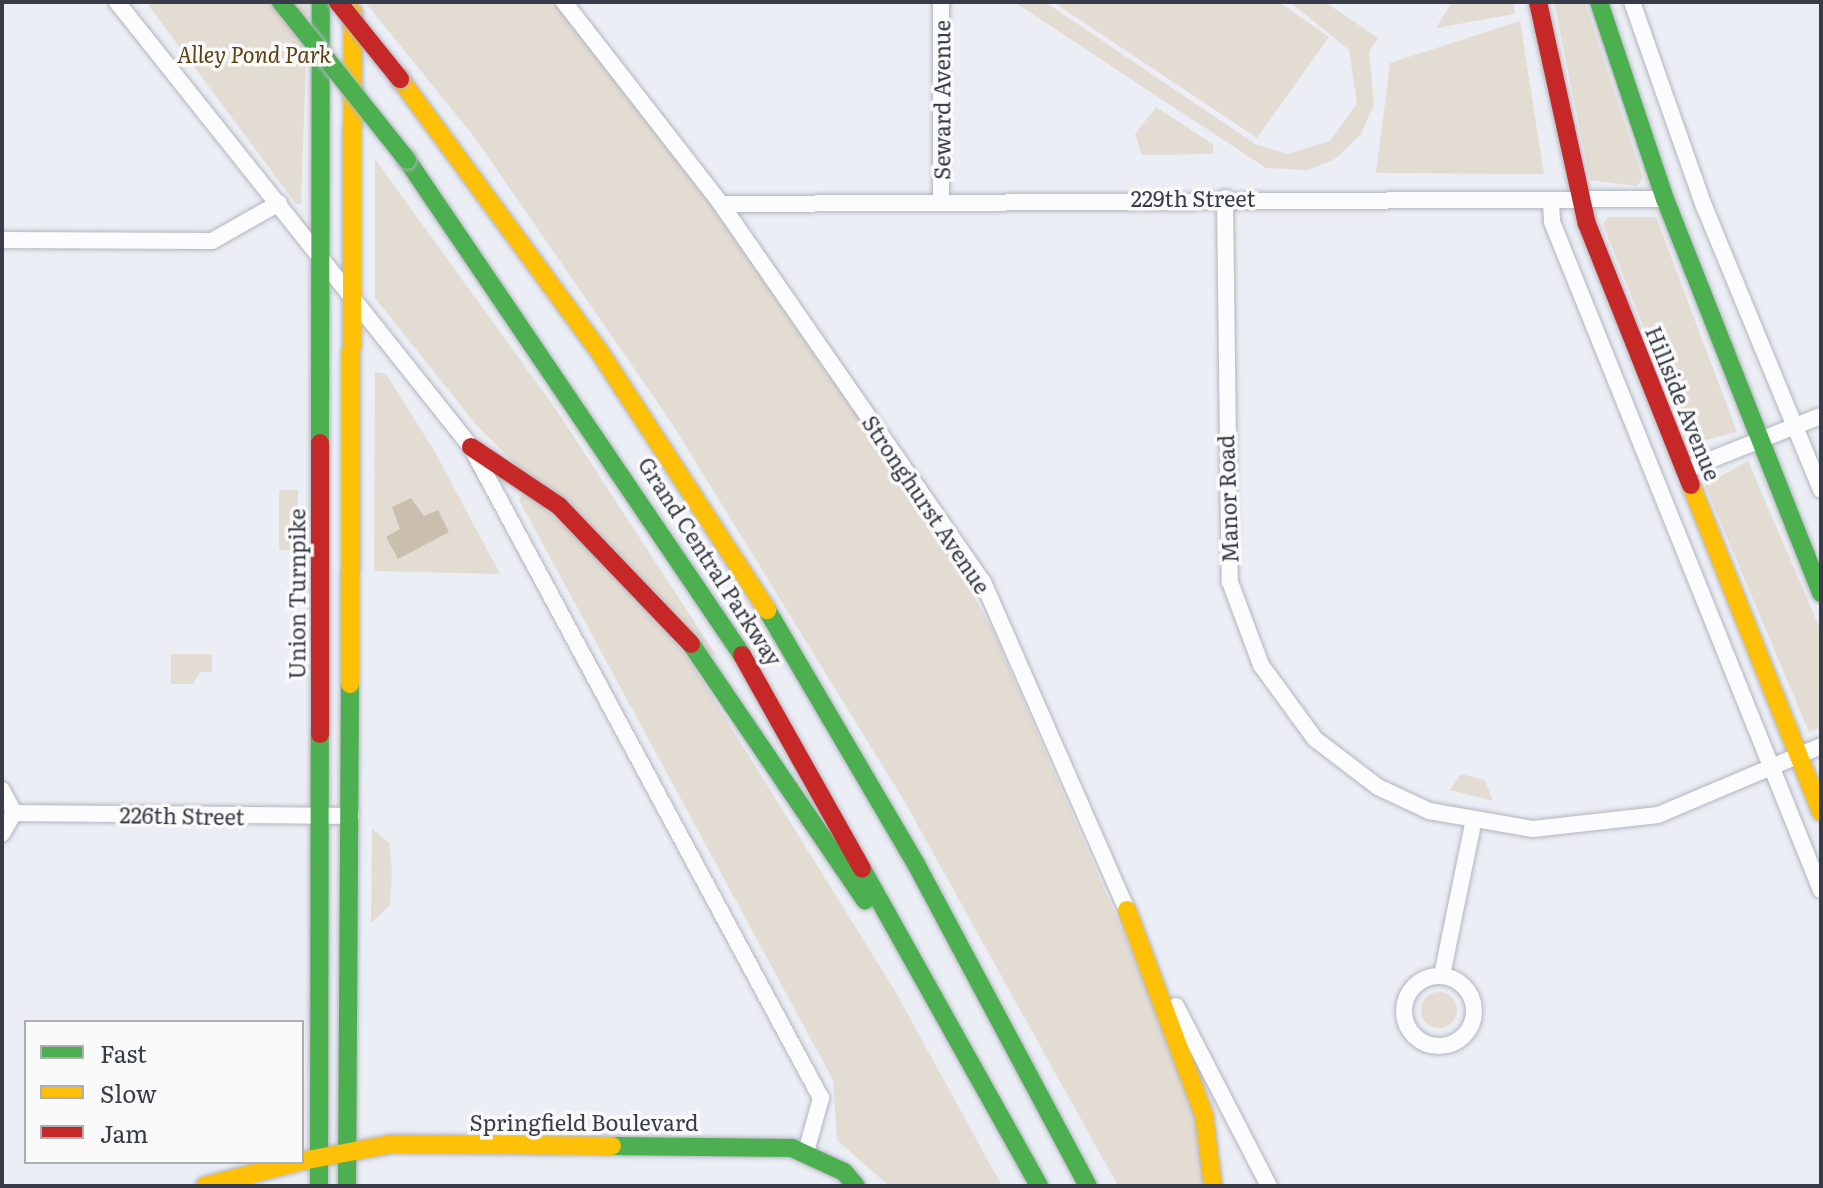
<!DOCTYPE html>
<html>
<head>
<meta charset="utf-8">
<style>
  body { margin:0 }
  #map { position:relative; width:1823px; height:1188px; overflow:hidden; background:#eceef5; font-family:Literata,serif }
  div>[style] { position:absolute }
  .green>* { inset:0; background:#e3dcd3; transform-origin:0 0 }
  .round { border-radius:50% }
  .water>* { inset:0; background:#cabfaf }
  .roads { filter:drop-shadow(0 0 2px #b2b5be) drop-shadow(0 0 2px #b2b5be) }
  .street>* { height:16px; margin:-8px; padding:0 8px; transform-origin:8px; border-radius:8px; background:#fcfcfe }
  .street>.ring { margin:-8px; padding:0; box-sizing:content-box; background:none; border:16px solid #fcfcfe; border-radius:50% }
  .fast>* { height:18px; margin:-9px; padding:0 9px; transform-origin:9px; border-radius:9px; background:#4caf50 }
  .slow>* { height:18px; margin:-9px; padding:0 9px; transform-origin:9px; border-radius:9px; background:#ffc107 }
  .jam>* { height:18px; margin:-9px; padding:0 9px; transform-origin:9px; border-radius:9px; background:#c62828 }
  .bridges { filter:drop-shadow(0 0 2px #b2b5be) drop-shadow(0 0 2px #b2b5be) }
  .fast-bridge>* { height:18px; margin:-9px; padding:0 9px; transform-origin:9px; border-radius:9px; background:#4caf50 }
  .jam-bridge>* { height:18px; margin:-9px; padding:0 9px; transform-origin:9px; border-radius:9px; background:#c62828 }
  span { translate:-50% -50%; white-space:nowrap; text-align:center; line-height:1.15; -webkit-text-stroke:7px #fafafa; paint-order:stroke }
  .park-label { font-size:22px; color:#5a3f11; font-style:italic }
  .street-label { font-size:22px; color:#373c48 }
  .frame { position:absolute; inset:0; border:4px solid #373c48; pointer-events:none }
  .legend { position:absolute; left:24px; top:1020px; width:280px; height:144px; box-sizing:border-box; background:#fafafa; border:2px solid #acaeb3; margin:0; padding:10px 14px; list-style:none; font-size:24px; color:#373c48 }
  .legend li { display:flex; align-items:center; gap:16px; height:40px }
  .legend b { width:40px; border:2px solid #acaeb3 }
</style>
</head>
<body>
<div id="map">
  <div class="green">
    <div style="clip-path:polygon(146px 2px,308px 2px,301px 204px,296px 204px)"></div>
    <div style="clip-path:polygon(365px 2px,553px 2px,736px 232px,941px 536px,994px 633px,1196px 1102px,1207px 1186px,1118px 1186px,903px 799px,671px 422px,475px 138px)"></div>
    <div style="clip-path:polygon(1014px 2px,1045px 2px,1255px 144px,1287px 154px,1330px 141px,1357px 103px,1349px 50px,1290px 2px,1325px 2px,1378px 38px,1369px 52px,1374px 105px,1361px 134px,1335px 159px,1308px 170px,1266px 168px)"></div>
    <div style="clip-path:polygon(1053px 2px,1279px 2px,1329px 37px,1257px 138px)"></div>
    <div style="clip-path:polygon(1452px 2px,1513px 2px,1515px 14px,1436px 28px)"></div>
    <div style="clip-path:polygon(1554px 2px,1585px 2px,1643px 178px,1637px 186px,1590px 180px)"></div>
    <div style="clip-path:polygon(1520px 21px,1544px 174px,1376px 173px,1390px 63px)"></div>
    <div style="clip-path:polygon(1156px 107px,1213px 144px,1213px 154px,1142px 155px,1135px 134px)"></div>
    <div style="clip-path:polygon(375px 159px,555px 408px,716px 655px,707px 654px,478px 427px,375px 298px)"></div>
    <div style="clip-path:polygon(1608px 217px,1656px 217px,1737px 432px,1690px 444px,1603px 224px)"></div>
    <div style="clip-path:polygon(375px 372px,386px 374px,435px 452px,500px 574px,374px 571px)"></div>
    <div style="clip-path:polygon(1748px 461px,1821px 631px,1821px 728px,1809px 732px,1705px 485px)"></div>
    <div style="left:279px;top:490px;width:19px;height:60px"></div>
    <div style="clip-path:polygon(525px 490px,645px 599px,691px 663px,894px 989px,1002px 1186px,889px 1186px,837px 1140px,833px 1080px,519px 500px)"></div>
    <div style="clip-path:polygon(171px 654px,212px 654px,212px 672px,200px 672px,193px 684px,171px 684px)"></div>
    <div style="clip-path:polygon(1461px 774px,1485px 780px,1493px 801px,1450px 790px)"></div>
    <div style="clip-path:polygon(372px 829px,389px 843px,392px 871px,390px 905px,371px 923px)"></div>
    <div class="round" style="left:1421px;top:992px;width:36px;height:36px"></div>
  </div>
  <div class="water">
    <div style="clip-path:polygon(411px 498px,424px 516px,438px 510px,449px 532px,398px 559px,386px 537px,400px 529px,392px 507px)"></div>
  </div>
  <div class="roads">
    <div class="street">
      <div style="left:117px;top:2px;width:569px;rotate:51.5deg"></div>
      <div style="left:471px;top:447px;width:739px;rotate:61.74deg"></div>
      <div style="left:821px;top:1098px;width:56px;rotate:105.5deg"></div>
      <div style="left:564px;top:2px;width:256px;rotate:52.1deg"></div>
      <div style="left:721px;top:204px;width:460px;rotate:55.3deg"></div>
      <div style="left:983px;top:582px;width:363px;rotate:66.3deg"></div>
      <div style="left:1632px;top:2px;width:216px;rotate:70.6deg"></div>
      <div style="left:1704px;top:206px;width:307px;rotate:67.6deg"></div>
      <div style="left:1225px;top:198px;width:384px;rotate:89.3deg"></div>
      <div style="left:1230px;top:582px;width:89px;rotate:69.5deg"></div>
      <div style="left:1261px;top:665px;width:92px;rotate:53.9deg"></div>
      <div style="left:1315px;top:739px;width:79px;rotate:37.3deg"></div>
      <div style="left:1378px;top:787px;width:56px;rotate:25.2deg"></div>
      <div style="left:1429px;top:811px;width:106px;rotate:9.8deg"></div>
      <div style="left:1533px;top:829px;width:126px;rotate:-6.4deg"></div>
      <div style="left:1658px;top:815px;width:177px;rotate:-22.9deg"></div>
      <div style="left:941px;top:199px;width:197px;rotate:-90deg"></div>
      <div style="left:1551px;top:201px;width:21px;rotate:87deg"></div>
      <div style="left:1552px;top:222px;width:720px;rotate:68.07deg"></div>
      <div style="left:721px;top:204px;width:944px;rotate:-0.3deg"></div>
      <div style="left:2px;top:240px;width:210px;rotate:0.3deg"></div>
      <div style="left:212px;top:241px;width:77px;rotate:-29.6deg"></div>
      <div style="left:1685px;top:470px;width:146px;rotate:-21.7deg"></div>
      <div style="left:2px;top:790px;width:26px;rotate:62deg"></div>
      <div style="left:14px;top:813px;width:24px;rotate:120deg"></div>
      <div style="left:14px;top:813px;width:337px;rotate:0.5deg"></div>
      <div style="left:1442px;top:975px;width:154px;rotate:-78.4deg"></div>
      <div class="ring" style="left:1404px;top:976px;width:54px;height:54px"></div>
      <div style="left:1176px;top:1006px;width:203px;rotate:62.7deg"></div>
    </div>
    <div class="fast">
      <div style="left:1599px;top:2px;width:208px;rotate:71.5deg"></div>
      <div style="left:1665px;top:199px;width:424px;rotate:68.4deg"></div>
      <div style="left:407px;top:160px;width:598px;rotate:55.91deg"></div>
      <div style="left:320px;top:443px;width:441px;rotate:-89.9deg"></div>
      <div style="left:767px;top:610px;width:294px;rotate:59.6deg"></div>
      <div style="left:916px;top:864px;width:365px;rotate:61.9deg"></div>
      <div style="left:691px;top:644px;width:310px;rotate:55.8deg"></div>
      <div style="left:862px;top:869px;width:363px;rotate:60.8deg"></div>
      <div style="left:612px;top:1146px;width:180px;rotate:0.6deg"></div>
      <div style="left:792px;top:1148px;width:57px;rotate:24.8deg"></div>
      <div style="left:844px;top:1172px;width:18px;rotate:49deg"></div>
      <div style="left:319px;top:1186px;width:452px;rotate:-89.9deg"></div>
      <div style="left:347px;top:1186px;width:502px;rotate:-89.66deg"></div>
    </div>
    <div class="slow">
      <div style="left:400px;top:79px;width:337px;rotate:53.8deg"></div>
      <div style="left:599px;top:351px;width:309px;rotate:57deg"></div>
      <div style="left:1691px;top:485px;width:352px;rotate:68.3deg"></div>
      <div style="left:350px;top:684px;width:672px;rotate:-89.74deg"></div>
      <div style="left:1127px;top:910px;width:219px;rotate:69.4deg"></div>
      <div style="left:1204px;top:1115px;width:72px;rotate:82.8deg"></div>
      <div style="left:302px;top:1161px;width:92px;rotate:-10.7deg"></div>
      <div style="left:392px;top:1144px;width:220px;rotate:0.5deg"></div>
      <div style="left:205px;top:1186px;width:96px;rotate:-14.5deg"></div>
    </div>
    <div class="jam">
      <div style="left:1538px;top:2px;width:227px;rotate:77.6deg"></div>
      <div style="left:1587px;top:224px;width:281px;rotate:68.3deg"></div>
      <div style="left:471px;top:447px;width:106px;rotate:33.8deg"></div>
      <div style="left:559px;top:506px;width:191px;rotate:46.3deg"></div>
      <div style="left:742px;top:655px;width:245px;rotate:60.7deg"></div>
      <div style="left:320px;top:734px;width:291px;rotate:-90deg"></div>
    </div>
  </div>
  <div class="bridges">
    <div class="fast-bridge">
      <div style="left:281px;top:2px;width:202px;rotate:51.4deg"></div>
    </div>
    <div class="jam-bridge">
      <div style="left:338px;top:2px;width:99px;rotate:51.2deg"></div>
    </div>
  </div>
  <div class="park-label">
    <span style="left:254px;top:54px">Alley Pond Park</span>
  </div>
  <div class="street-label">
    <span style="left:941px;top:100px;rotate:-90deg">Seward Avenue</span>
    <span style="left:1193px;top:198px">229th Street</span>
    <span style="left:1684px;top:403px;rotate:68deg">Hillside Avenue</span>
    <span style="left:1227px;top:499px;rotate:-92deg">Manor Road</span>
    <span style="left:927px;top:504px;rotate:56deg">Stronghurst Avenue</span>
    <span style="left:711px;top:561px;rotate:57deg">Grand Central Parkway</span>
    <span style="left:296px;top:594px;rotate:-90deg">Union Turnpike</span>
    <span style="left:182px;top:815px;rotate:1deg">226th Street</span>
    <span style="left:584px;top:1122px">Springfield Boulevard</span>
  </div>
  <div class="frame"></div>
  <ul class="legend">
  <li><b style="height:10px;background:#4caf50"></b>Fast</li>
  <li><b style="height:10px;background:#ffc107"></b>Slow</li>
  <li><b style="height:10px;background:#c62828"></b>Jam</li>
  </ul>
</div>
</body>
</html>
